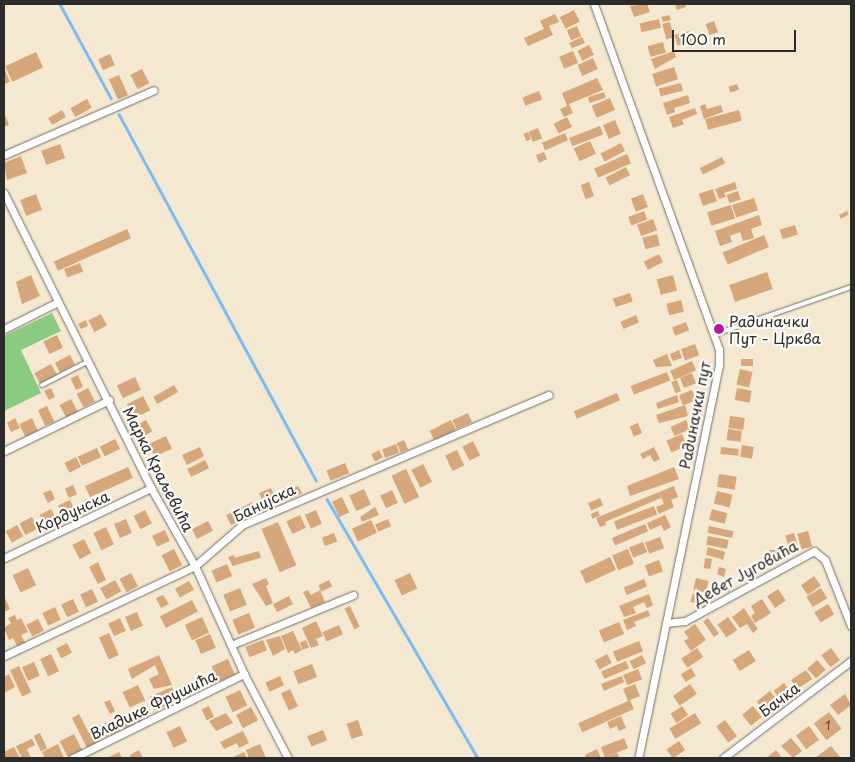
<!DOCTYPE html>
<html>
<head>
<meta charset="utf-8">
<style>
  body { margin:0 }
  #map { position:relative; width:855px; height:762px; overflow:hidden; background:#f5e8d1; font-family:"Playpen Sans",sans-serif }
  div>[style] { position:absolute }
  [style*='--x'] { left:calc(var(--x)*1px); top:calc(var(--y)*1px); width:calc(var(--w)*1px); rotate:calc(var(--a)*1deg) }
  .green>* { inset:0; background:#8aca81 }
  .stream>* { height:2.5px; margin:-1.25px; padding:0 1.25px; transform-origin:1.25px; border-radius:1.25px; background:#7cbcf0 }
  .building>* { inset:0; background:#d5a77b; transform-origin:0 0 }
  .roads { filter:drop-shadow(0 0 1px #726d65) drop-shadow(0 0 1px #726d65) }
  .service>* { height:4px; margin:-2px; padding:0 2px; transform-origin:2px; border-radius:2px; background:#fff }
  .minor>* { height:7px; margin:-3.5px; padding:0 3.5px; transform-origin:3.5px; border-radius:3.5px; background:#fff }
  .dots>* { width:14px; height:14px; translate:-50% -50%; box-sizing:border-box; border:2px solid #fdfcf7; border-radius:50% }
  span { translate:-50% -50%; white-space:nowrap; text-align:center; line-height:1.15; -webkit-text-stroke:4.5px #fdfcf7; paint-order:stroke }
  .number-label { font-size:12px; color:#564a3f }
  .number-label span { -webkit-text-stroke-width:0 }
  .poi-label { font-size:15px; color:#2b2b2b }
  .left { translate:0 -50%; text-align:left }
  .street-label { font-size:15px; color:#2b2b2b }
  .frame { position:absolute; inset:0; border:5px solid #2b2b2b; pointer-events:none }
  .scale { position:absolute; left:672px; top:30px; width:124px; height:22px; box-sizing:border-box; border:2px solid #2b2b2b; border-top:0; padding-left:6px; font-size:15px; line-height:18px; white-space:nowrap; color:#2b2b2b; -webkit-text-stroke:4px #fdfcf7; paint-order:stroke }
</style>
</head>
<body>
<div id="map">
  <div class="green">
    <i style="clip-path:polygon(52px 313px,61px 331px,21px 350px,41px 393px,4px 411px,4px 336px)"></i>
  </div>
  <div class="stream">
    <i style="--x:60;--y:4;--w:107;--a:61.5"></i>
    <i style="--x:119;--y:114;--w:416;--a:61.7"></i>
    <i style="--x:327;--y:499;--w:300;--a:59.8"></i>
  </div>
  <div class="building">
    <i style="clip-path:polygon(647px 4px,650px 12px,634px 17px,630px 6px)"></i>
    <i style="clip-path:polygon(675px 4px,685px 4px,686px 7px,677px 10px)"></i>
    <i style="left:574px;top:10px;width:13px;height:16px;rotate:63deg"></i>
    <i style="clip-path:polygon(555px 14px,559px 22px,549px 26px,553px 35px,528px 46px,524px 38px,544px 29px,540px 21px)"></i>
    <i style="clip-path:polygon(669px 15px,671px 20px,663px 22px,661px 17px)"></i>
    <i style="left:659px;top:19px;width:9px;height:20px;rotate:77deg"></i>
    <i style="left:714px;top:21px;width:12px;height:9px;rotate:70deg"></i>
    <i style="left:670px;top:22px;width:16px;height:8px;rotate:75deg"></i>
    <i style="left:577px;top:26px;width:11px;height:11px;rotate:68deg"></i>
    <i style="left:689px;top:31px;width:11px;height:15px;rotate:75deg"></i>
    <i style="clip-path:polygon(582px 37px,585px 43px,572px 48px,569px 43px)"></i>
    <i style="left:663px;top:42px;width:11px;height:16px;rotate:75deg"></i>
    <i style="left:589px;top:45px;width:11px;height:13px;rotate:63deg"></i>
    <i style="left:573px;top:51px;width:13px;height:15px;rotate:67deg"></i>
    <i style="clip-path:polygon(674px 51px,676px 57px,655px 69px,651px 59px)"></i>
    <i style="left:36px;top:52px;width:17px;height:34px;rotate:65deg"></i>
    <i style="left:110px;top:54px;width:12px;height:13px;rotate:66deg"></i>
    <i style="left:593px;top:58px;width:12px;height:17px;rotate:66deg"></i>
    <i style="left:674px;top:67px;width:13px;height:23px;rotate:72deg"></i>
    <i style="clip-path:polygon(4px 68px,10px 82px,4px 84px)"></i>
    <i style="left:142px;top:69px;width:16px;height:13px;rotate:63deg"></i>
    <i style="left:119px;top:75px;width:22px;height:11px;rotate:66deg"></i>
    <i style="clip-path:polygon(597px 78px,603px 90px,569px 104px,573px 113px,564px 117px,560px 109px,567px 106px,562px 93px)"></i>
    <i style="left:681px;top:83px;width:8px;height:23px;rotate:76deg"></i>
    <i style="left:737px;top:84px;width:6px;height:9px;rotate:72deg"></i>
    <i style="left:539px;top:91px;width:9px;height:18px;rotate:69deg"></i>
    <i style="left:604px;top:92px;width:6px;height:17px;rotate:72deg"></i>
    <i style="clip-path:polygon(688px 95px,690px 103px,674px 108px,675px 112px,667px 115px,663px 103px)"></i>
    <i style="left:610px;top:98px;width:13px;height:20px;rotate:67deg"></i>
    <i style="left:87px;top:99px;width:10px;height:19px;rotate:61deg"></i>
    <i style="clip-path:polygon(705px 104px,707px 109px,721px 105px,723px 112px,704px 119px,700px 106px)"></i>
    <i style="clip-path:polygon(695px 108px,697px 114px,682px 120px,684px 124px,673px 128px,669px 117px)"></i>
    <i style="left:62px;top:110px;width:8px;height:16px;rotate:60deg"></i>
    <i style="left:739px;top:110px;width:11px;height:35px;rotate:75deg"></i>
    <i style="clip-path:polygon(4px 112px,9px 125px,4px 127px)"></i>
    <i style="left:567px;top:117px;width:11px;height:15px;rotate:63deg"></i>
    <i style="left:615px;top:120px;width:15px;height:13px;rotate:67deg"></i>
    <i style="left:600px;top:126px;width:9px;height:33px;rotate:69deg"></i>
    <i style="left:538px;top:128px;width:11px;height:10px;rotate:68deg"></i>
    <i style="left:528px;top:132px;width:8px;height:5px;rotate:67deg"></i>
    <i style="left:565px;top:133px;width:8px;height:25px;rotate:67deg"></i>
    <i style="left:590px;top:141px;width:14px;height:18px;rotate:65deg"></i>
    <i style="left:621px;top:143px;width:9px;height:23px;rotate:63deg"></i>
    <i style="left:60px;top:144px;width:15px;height:20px;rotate:70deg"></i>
    <i style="clip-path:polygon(544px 152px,547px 159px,539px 163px,536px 155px)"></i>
    <i style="left:627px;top:154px;width:10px;height:36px;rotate:66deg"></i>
    <i style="clip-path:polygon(21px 156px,27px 173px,7px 180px,4px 163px)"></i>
    <i style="left:722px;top:157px;width:7px;height:25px;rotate:63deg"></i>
    <i style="left:626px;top:167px;width:9px;height:23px;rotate:63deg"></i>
    <i style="left:589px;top:182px;width:15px;height:9px;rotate:70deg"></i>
    <i style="clip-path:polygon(735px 182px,737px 189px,724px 193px,726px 197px,719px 199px,715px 189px)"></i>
    <i style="left:713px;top:189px;width:13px;height:15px;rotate:72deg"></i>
    <i style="left:738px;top:191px;width:9px;height:12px;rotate:72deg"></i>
    <i style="left:36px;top:194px;width:17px;height:17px;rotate:69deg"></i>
    <i style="left:643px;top:194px;width:14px;height:13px;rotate:69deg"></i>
    <i style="left:754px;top:198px;width:13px;height:23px;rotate:72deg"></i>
    <i style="left:731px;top:205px;width:14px;height:25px;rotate:73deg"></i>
    <i style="left:644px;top:211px;width:9px;height:17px;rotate:69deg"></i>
    <i style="left:847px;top:211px;width:4px;height:9px;rotate:63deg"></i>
    <i style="clip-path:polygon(759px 215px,762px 225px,751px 229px,754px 238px,743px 241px,740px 232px,730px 236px,732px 242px,720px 246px,715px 231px)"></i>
    <i style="left:653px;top:219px;width:12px;height:17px;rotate:70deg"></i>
    <i style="left:795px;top:225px;width:10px;height:16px;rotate:73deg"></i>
    <i style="left:127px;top:229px;width:10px;height:80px;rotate:66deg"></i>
    <i style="left:657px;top:234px;width:12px;height:15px;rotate:76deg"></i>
    <i style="left:764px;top:235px;width:13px;height:45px;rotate:67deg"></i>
    <i style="left:659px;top:254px;width:9px;height:17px;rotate:63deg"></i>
    <i style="left:80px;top:263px;width:9px;height:17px;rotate:69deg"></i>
    <i style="left:767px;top:272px;width:18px;height:40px;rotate:71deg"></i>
    <i style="clip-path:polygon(31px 275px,40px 296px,22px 304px,16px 282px)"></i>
    <i style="left:673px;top:275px;width:16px;height:17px;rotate:75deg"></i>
    <i style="left:630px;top:293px;width:9px;height:18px;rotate:72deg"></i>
    <i style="left:681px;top:300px;width:12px;height:15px;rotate:76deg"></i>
    <i style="left:101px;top:314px;width:13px;height:14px;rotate:63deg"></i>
    <i style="left:636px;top:315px;width:8px;height:17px;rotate:67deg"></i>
    <i style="clip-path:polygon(86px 320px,88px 326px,81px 329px,78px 324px)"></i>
    <i style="left:686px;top:322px;width:9px;height:15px;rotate:69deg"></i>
    <i style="left:57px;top:335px;width:14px;height:15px;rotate:65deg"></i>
    <i style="left:695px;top:344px;width:12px;height:15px;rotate:70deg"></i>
    <i style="clip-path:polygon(679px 350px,682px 358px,673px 361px,670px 354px)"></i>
    <i style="clip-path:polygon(667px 354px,672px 366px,656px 367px,653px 360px)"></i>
    <i style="left:70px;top:355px;width:11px;height:17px;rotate:63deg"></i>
    <i style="left:741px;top:359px;width:12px;height:7px"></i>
    <i style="left:692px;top:361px;width:10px;height:24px;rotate:66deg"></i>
    <i style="left:51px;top:364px;width:13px;height:19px;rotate:61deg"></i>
    <i style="left:740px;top:369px;width:13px;height:16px;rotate:13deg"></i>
    <i style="left:667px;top:372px;width:9px;height:39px;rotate:69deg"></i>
    <i style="left:692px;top:373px;width:11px;height:13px;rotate:68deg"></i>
    <i style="left:78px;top:375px;width:13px;height:8px;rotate:67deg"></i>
    <i style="left:135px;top:377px;width:14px;height:20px;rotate:65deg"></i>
    <i style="left:677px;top:380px;width:12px;height:6px;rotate:70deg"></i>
    <i style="left:174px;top:385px;width:8px;height:24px;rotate:60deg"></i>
    <i style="clip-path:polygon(51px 388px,55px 397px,49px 400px,44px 391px)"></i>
    <i style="left:88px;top:388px;width:15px;height:13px;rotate:62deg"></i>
    <i style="left:737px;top:388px;width:15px;height:12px;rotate:11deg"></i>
    <i style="left:692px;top:390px;width:11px;height:14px;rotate:68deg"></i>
    <i style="left:617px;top:393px;width:8px;height:47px;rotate:67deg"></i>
    <i style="clip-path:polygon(677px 395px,679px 402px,658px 409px,656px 403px)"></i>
    <i style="left:143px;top:396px;width:16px;height:18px;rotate:63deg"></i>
    <i style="left:71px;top:399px;width:15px;height:13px;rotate:62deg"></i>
    <i style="clip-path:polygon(685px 405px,688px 416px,659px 423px,656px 415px)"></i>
    <i style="left:47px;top:406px;width:17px;height:10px;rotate:65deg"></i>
    <i style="left:468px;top:413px;width:10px;height:17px;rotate:66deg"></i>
    <i style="left:730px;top:416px;width:15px;height:12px;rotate:8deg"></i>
    <i style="clip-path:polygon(15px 418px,20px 428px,11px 432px,7px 423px)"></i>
    <i style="left:32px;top:418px;width:14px;height:14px;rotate:65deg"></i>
    <i style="left:146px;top:420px;width:13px;height:13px;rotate:61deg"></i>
    <i style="left:451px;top:420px;width:11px;height:24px;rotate:63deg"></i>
    <i style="left:686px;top:420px;width:10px;height:17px;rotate:66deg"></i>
    <i style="left:638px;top:423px;width:11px;height:9px;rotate:68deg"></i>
    <i style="left:728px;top:429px;width:14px;height:11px;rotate:8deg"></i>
    <i style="left:682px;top:434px;width:13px;height:17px;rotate:67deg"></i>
    <i style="left:166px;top:436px;width:14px;height:19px;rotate:65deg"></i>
    <i style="left:115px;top:439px;width:11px;height:17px;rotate:63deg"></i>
    <i style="left:404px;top:440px;width:10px;height:8px;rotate:66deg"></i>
    <i style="left:473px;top:441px;width:16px;height:12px;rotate:63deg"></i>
    <i style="left:396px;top:444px;width:9px;height:15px;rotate:69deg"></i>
    <i style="left:742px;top:445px;width:12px;height:12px;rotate:9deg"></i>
    <i style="clip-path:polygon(200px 447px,204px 456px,187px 465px,182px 455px)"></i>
    <i style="clip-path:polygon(654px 447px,660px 459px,654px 462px,650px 455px,643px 459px,640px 454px)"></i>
    <i style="left:721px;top:447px;width:18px;height:7px;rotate:6deg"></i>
    <i style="left:97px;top:448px;width:10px;height:21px;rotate:66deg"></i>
    <i style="left:379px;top:450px;width:8px;height:9px;rotate:60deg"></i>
    <i style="left:457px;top:450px;width:17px;height:13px;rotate:65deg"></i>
    <i style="left:76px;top:457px;width:11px;height:13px;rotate:63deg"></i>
    <i style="left:205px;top:460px;width:9px;height:20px;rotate:63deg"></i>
    <i style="left:345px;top:463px;width:11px;height:20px;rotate:68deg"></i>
    <i style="left:423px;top:464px;width:20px;height:13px;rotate:63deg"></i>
    <i style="left:128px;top:467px;width:12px;height:47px;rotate:66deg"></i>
    <i style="clip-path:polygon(674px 467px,679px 479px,630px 496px,627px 486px)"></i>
    <i style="left:406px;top:469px;width:31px;height:16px;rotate:65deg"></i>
    <i style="left:719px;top:474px;width:18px;height:13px;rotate:9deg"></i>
    <i style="left:73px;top:485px;width:10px;height:9px;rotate:66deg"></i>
    <i style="left:298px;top:486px;width:8px;height:13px;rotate:60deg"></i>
    <i style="clip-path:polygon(674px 486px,678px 497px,671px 500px,674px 507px,659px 514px,656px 507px,664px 504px,659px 492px)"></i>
    <i style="left:271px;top:488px;width:13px;height:13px;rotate:67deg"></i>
    <i style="left:364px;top:489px;width:17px;height:16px;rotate:66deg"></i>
    <i style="clip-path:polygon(51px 490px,55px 499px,48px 503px,43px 493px)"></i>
    <i style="left:392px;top:490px;width:14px;height:13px;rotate:65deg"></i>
    <i style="left:717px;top:491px;width:16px;height:13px;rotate:14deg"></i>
    <i style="clip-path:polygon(659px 492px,661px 498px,605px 522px,606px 525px,600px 527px,596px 518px)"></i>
    <i style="left:342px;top:497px;width:17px;height:11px;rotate:65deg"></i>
    <i style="left:600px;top:498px;width:8px;height:13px;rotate:67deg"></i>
    <i style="left:70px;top:500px;width:14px;height:13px;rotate:65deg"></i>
    <i style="left:252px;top:502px;width:11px;height:29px;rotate:63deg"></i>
    <i style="left:654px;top:506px;width:9px;height:43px;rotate:69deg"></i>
    <i style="clip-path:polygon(375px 507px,379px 515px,362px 522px,360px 517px)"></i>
    <i style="left:51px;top:509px;width:15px;height:13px;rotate:62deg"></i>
    <i style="left:712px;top:509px;width:16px;height:11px;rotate:15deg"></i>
    <i style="left:145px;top:510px;width:15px;height:13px;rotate:62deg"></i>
    <i style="left:316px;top:510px;width:15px;height:12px;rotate:67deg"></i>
    <i style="left:598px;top:511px;width:5px;height:8px;rotate:68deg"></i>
    <i style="left:300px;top:515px;width:14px;height:15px;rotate:65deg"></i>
    <i style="clip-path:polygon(665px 515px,671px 527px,664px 531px,661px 525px,650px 530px,647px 523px)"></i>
    <i style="left:32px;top:517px;width:13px;height:14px;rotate:63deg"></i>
    <i style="left:126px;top:519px;width:15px;height:13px;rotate:67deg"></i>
    <i style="left:388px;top:519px;width:8px;height:14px;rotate:67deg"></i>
    <i style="left:371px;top:520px;width:14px;height:21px;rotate:65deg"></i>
    <i style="left:208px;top:521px;width:11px;height:18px;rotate:63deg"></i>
    <i style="left:278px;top:522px;width:47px;height:18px;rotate:67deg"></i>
    <i style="left:645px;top:524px;width:8px;height:36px;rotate:67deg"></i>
    <i style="left:17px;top:525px;width:13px;height:13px;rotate:61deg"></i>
    <i style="left:709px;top:526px;width:25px;height:7px;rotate:12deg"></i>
    <i style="left:106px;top:527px;width:19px;height:14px;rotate:65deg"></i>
    <i style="left:165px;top:530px;width:12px;height:14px;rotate:66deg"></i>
    <i style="left:808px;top:531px;width:16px;height:11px;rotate:75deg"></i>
    <i style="left:334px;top:533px;width:9px;height:13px;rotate:69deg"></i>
    <i style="left:794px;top:533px;width:19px;height:9px;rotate:74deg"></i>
    <i style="left:708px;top:536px;width:21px;height:9px;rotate:11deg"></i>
    <i style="left:660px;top:537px;width:12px;height:16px;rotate:70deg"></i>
    <i style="left:84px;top:539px;width:16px;height:13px;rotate:63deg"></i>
    <i style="left:643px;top:542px;width:11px;height:15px;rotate:68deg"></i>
    <i style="left:708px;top:547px;width:18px;height:8px;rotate:16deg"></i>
    <i style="left:174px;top:549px;width:18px;height:14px;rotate:63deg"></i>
    <i style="left:628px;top:549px;width:16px;height:17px;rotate:68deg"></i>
    <i style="left:769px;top:550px;width:18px;height:9px"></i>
    <i style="left:259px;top:551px;width:7px;height:30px;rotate:74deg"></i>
    <i style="clip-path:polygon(234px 555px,235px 559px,230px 561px,228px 557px)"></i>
    <i style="left:610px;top:557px;width:14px;height:33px;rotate:65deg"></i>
    <i style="left:705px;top:558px;width:7px;height:10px;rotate:8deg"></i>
    <i style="left:659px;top:560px;width:12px;height:15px;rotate:70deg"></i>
    <i style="clip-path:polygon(98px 562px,106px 580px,98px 584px,89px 567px)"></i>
    <i style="left:227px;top:564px;width:13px;height:17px;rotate:67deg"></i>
    <i style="clip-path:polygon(719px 567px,726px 569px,724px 577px,717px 574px)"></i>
    <i style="left:28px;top:568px;width:19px;height:17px;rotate:65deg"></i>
    <i style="left:131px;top:573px;width:15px;height:13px;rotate:62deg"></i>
    <i style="left:410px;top:573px;width:17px;height:17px;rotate:65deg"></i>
    <i style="left:814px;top:576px;width:12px;height:16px;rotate:55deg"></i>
    <i style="clip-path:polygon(266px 578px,269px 584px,266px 586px,273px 603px,266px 606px,252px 584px)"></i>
    <i style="left:696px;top:578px;width:13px;height:12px;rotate:13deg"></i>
    <i style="left:644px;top:579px;width:8px;height:22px;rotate:67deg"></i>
    <i style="left:115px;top:580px;width:13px;height:17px;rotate:61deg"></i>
    <i style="left:329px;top:580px;width:7px;height:12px;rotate:63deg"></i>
    <i style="left:189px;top:581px;width:10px;height:16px;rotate:61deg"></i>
    <i style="left:718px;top:584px;width:12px;height:7px;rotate:9deg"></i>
    <i style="left:240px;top:588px;width:18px;height:18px;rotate:68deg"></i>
    <i style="left:821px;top:588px;width:12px;height:17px;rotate:59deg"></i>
    <i style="left:92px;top:589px;width:14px;height:13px;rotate:65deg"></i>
    <i style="left:778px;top:589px;width:14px;height:13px;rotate:56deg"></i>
    <i style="clip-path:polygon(308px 590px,311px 595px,320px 590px,325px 602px,311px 608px,303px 592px)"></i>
    <i style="left:693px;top:593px;width:7px;height:9px;rotate:16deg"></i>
    <i style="clip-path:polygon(649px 594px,653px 605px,647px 608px,644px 602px,633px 607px,636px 613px,624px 617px,619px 606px)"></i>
    <i style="clip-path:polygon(163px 595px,169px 604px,161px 608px,156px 598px)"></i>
    <i style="left:289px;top:596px;width:9px;height:18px;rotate:63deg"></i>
    <i style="left:701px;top:596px;width:7px;height:10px;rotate:8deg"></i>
    <i style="clip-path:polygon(5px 598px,10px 609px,4px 612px,4px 599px)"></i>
    <i style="left:73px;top:599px;width:14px;height:13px;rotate:65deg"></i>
    <i style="clip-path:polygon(762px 599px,771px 613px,755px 623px,751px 616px,755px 613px,751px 606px)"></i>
    <i style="left:192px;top:600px;width:13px;height:36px;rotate:63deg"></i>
    <i style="left:828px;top:604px;width:12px;height:16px;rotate:59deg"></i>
    <i style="left:350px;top:606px;width:23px;height:6px;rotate:65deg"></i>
    <i style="left:55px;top:607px;width:14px;height:14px;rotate:65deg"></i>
    <i style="clip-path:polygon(744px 608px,758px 629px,753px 633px,747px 624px,740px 628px,732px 617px)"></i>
    <i style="clip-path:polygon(648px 610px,650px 616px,634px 622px,636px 626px,627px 630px,623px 620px)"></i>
    <i style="left:137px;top:612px;width:15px;height:13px;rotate:67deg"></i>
    <i style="left:249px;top:613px;width:16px;height:18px;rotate:68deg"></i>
    <i style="clip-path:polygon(15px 615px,17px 620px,21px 618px,28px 632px,21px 635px,25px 643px,17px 646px,13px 638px,9px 640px,4px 628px,11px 623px,8px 618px)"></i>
    <i style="left:202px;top:617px;width:17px;height:19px;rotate:65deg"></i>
    <i style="left:728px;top:617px;width:16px;height:13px;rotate:55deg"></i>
    <i style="left:120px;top:618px;width:14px;height:13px;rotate:65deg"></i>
    <i style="left:708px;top:618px;width:19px;height:6px;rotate:55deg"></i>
    <i style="left:38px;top:619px;width:13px;height:13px;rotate:63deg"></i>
    <i style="clip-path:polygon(316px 621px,323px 636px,316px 639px,319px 645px,311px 648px,302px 628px)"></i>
    <i style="left:619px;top:622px;width:13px;height:22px;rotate:67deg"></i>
    <i style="clip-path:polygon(695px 624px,706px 640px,691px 651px,684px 641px,689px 638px,684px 632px)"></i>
    <i style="left:339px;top:625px;width:10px;height:18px;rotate:66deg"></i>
    <i style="clip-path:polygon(293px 631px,302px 650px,295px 654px,293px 650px,288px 653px,281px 636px)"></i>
    <i style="left:109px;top:633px;width:24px;height:11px;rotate:66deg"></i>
    <i style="left:210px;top:634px;width:15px;height:16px;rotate:67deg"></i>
    <i style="clip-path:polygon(280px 636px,285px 649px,273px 656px,266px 640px)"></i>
    <i style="left:263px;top:640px;width:11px;height:19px;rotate:68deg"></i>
    <i style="left:306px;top:640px;width:8px;height:7px;rotate:67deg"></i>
    <i style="left:639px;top:641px;width:11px;height:28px;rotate:68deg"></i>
    <i style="left:67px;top:643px;width:11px;height:12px;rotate:63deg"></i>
    <i style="left:697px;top:648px;width:11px;height:19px;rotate:56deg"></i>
    <i style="left:831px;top:648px;width:15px;height:12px;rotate:53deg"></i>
    <i style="left:749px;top:650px;width:13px;height:19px;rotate:58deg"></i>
    <i style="left:51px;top:654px;width:19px;height:12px;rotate:65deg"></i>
    <i style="left:607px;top:654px;width:10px;height:14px;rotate:61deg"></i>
    <i style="clip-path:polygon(159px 655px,172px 685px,154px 689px,149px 679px,159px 674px,155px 665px,132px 679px,128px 669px)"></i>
    <i style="left:642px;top:655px;width:9px;height:14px;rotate:63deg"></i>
    <i style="left:228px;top:659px;width:17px;height:18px;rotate:66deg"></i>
    <i style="left:817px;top:660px;width:13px;height:13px;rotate:48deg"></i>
    <i style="left:626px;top:661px;width:8px;height:27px;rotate:67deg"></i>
    <i style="left:34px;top:662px;width:15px;height:13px;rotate:67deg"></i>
    <i style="left:312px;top:664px;width:14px;height:20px;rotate:69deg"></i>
    <i style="left:19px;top:666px;width:29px;height:10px;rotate:65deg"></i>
    <i style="left:691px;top:668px;width:9px;height:12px;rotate:58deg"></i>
    <i style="left:638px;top:669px;width:11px;height:16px;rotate:68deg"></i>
    <i style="left:806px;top:670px;width:11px;height:18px;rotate:56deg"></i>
    <i style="clip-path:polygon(9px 674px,15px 687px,4px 693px,4px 677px)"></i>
    <i style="left:280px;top:676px;width:10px;height:16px;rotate:66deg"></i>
    <i style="clip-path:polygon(622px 676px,624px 682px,604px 691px,601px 684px)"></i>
    <i style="left:189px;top:683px;width:12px;height:14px;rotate:66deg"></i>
    <i style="left:784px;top:683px;width:15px;height:13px;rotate:53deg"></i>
    <i style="clip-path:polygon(635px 684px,640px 696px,630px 700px,634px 709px,605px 722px,601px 713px,628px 701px,623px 689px)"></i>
    <i style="left:690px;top:684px;width:12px;height:21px;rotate:55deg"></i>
    <i style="left:138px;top:685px;width:17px;height:17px;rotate:65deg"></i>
    <i style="left:172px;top:687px;width:15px;height:24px;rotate:67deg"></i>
    <i style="left:290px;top:689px;width:19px;height:10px;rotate:65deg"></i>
    <i style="left:240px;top:690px;width:17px;height:16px;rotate:65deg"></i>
    <i style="left:770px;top:691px;width:16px;height:17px;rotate:52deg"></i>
    <i style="clip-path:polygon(845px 694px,851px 705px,838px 715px,830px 705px)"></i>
    <i style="clip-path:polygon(110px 700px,115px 711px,110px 714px,104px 702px)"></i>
    <i style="left:209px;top:706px;width:12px;height:8px;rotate:66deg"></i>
    <i style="left:682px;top:706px;width:11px;height:14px;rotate:56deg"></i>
    <i style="left:753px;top:706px;width:14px;height:14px;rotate:51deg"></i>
    <i style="left:251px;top:707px;width:15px;height:17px;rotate:62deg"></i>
    <i style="left:136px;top:709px;width:13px;height:20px;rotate:61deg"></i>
    <i style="left:829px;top:712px;width:21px;height:19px;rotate:53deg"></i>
    <i style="clip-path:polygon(226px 713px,233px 723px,216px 731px,209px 721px)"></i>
    <i style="left:601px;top:713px;width:10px;height:25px;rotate:66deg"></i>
    <i style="left:695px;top:713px;width:12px;height:30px;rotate:59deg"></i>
    <i style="clip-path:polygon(79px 714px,89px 733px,94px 731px,100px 741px,87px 748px,72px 718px)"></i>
    <i style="clip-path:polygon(621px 716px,626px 728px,619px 731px,617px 726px,610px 729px,607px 722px)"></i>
    <i style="left:115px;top:719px;width:13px;height:18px;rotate:67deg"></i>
    <i style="left:358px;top:720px;width:16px;height:12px;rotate:72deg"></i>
    <i style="left:725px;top:720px;width:20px;height:11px;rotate:53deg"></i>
    <i style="left:180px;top:726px;width:17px;height:15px;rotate:65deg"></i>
    <i style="left:809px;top:726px;width:17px;height:16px;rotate:54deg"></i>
    <i style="left:323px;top:730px;width:11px;height:17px;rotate:68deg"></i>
    <i style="clip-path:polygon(243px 731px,249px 743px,239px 748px,237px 743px,224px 749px,220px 742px)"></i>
    <i style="left:40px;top:733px;width:17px;height:7px;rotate:65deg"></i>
    <i style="left:74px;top:734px;width:18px;height:16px;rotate:63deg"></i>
    <i style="left:624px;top:738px;width:11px;height:25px;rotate:68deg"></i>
    <i style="clip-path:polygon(791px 738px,802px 751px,793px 758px,781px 746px)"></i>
    <i style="clip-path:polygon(32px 739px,35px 745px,27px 749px,31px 758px,22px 758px,16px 746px)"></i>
    <i style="left:679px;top:741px;width:11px;height:15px;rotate:56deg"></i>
    <i style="clip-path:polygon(58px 744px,64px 758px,45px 758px,42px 752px)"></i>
    <i style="clip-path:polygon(260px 744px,266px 758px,249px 758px,246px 750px)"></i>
    <i style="clip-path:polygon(831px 746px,840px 757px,815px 758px)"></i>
    <i style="clip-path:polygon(14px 747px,20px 758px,4px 758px,4px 752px)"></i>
    <i style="clip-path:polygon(597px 749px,601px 758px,586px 758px,585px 755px)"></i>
    <i style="clip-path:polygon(139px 750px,143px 758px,131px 758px,130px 755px)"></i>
    <i style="clip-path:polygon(776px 750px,782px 758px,766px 758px)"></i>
    <i style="clip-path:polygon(119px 752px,122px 758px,107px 758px)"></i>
    <i style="clip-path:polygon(244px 752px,247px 758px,231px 758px)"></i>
    <i style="clip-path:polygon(617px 753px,620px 758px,603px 758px)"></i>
  </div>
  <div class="roads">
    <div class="service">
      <i style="--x:716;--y:334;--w:143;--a:-19.2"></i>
      <i style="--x:42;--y:385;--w:53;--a:-27.1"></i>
    </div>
    <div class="minor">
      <i style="--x:594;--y:4;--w:367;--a:70.1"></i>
      <i style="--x:719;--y:349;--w:16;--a:90"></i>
      <i style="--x:719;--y:365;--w:401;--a:101.6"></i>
      <i style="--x:4;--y:155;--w:163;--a:-23.4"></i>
      <i style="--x:4;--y:193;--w:330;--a:63.5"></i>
      <i style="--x:151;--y:488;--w:90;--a:60.6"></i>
      <i style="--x:195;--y:566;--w:119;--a:65.6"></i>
      <i style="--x:244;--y:674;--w:95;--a:62.4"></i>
      <i style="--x:4;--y:329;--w:60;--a:-26.6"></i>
      <i style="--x:4;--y:451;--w:117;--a:-25.9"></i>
      <i style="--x:4;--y:558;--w:163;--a:-25.5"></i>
      <i style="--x:666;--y:623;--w:19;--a:-6"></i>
      <i style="--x:685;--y:621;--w:147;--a:-28.5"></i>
      <i style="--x:814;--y:551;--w:14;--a:39"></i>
      <i style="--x:825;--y:560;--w:71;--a:68.5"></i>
      <i style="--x:231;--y:645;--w:132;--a:-22.3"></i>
      <i style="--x:4;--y:656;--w:211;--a:-25.2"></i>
      <i style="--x:195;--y:566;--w:62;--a:-41.1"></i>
      <i style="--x:242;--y:525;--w:333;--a:-23"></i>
      <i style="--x:73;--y:758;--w:191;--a:-26.2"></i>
      <i style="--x:723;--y:758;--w:161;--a:-37.2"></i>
    </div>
  </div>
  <div class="dots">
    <i style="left:719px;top:329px;background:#b5179e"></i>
  </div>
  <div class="number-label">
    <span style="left:828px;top:726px">1</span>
  </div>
  <div class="poi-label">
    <span class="left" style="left:729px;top:329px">Радиначки<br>Пут - Црква</span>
  </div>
  <div class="street-label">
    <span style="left:694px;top:415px;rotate:-79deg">Радиначки пут</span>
    <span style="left:159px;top:469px;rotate:63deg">Марка Краљевића</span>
    <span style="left:264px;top:502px;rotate:-26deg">Банијска</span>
    <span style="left:72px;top:511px;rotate:-25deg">Кордунска</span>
    <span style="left:745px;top:572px;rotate:-29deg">Девет Југовића</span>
    <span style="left:779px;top:699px;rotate:-37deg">Бачка</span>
    <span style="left:153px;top:704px;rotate:-26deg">Владике Фрушића</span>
  </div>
  <div class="frame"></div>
  <div class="scale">100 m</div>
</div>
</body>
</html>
